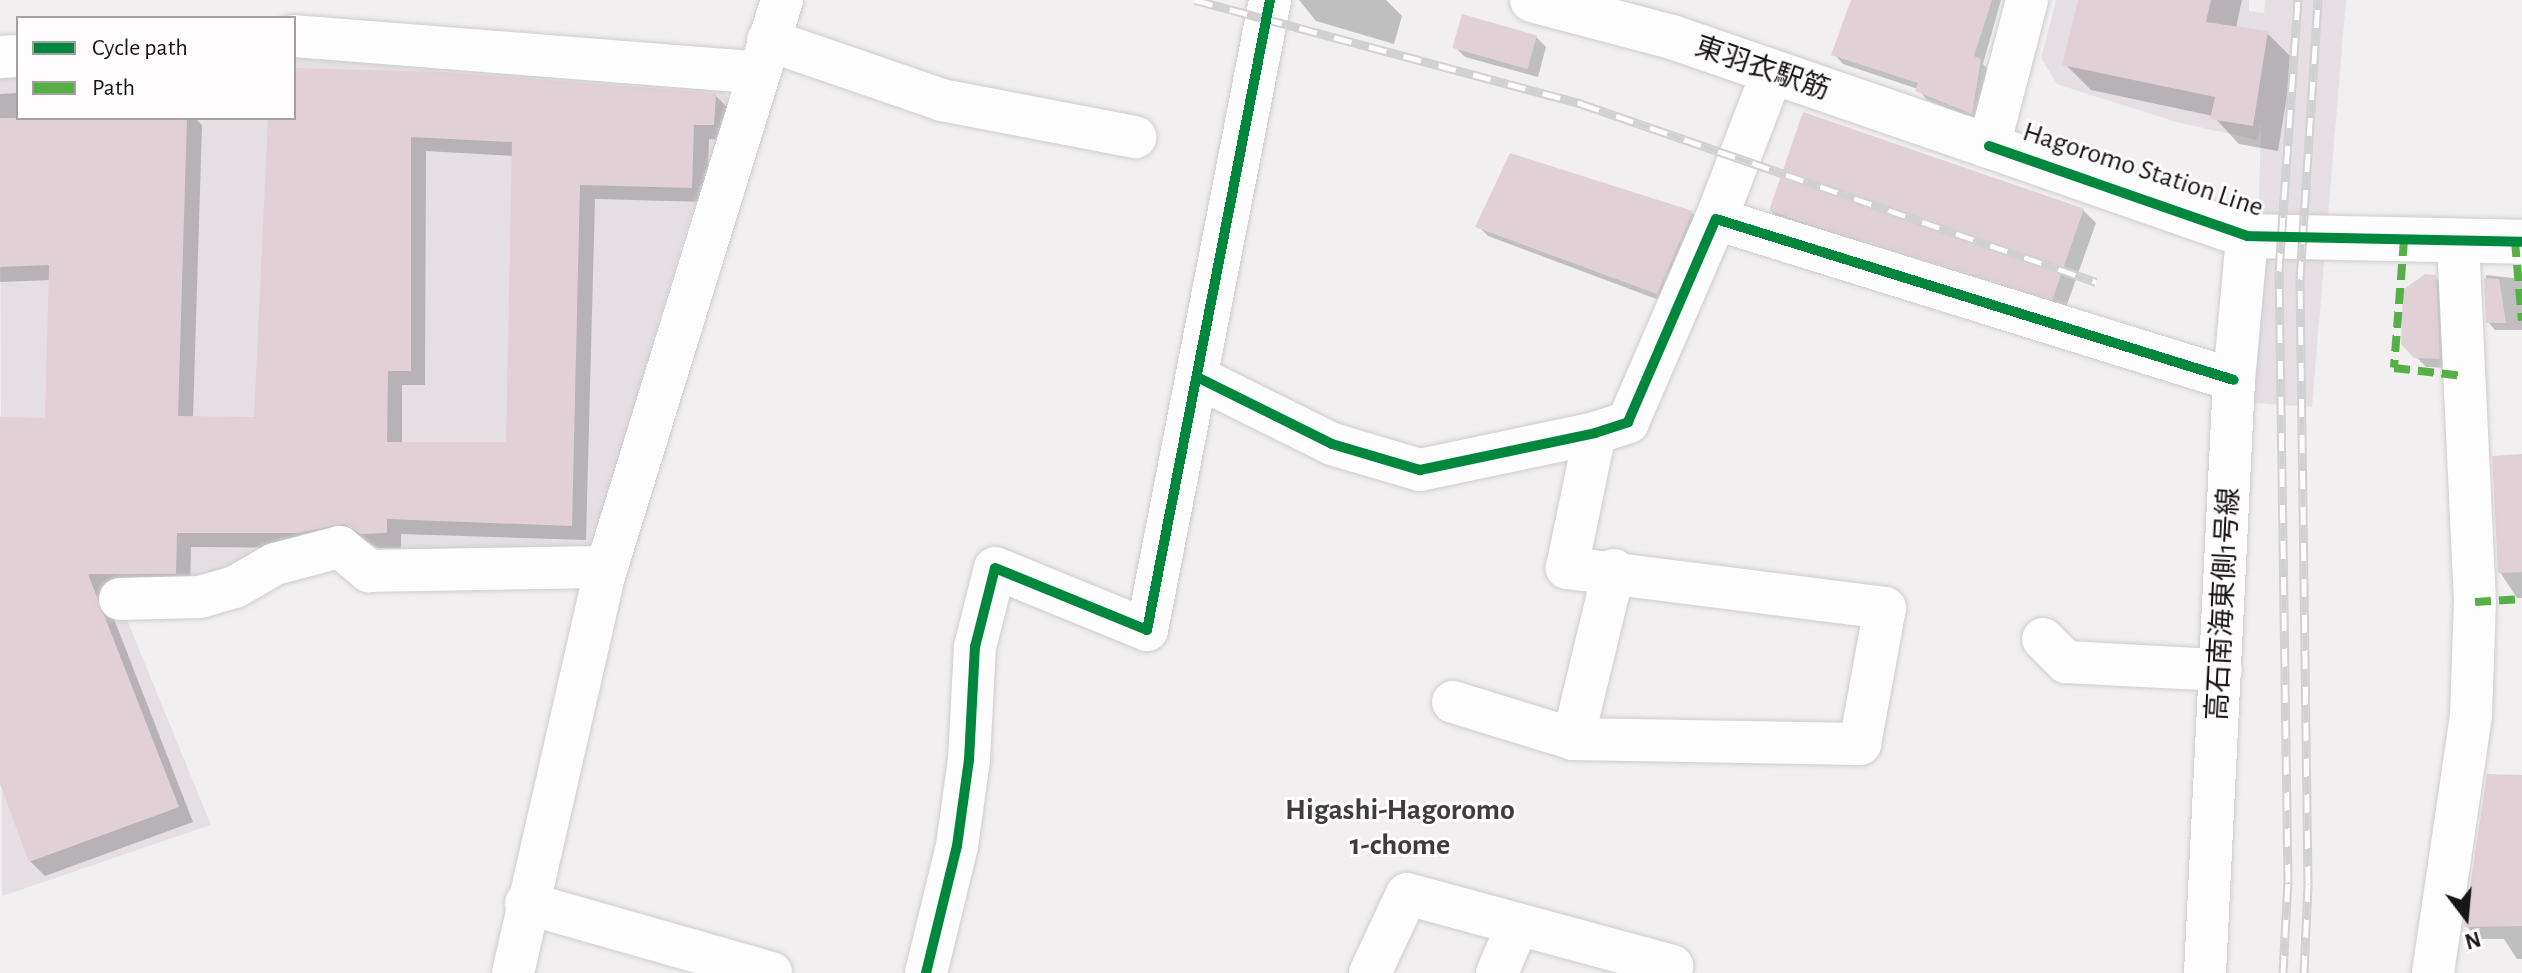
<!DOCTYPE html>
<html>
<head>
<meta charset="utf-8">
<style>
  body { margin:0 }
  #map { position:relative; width:2522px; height:973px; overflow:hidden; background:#f1eff0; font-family:"Alegreya Sans","Noto Sans JP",sans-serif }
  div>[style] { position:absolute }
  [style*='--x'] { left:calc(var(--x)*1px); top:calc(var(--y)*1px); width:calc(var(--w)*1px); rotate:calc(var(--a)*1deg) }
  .built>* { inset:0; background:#e5dfe3 }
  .shadow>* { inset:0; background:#0003 }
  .building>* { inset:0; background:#e1d1d7; transform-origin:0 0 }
  .roads { filter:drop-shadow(0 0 2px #cecccd) drop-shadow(0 0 2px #cecccd) }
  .minor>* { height:42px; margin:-21px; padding:0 21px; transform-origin:21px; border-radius:21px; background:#fdfdfd }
  .tertiary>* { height:44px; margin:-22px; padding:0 22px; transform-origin:22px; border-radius:22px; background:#fdfdfd }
  .secondary>* { height:44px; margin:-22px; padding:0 22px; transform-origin:22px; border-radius:22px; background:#fdfdfd }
  .rail>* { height:9px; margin-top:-4.5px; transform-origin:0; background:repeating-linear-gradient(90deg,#fffcfe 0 18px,#d2d1d1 0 36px); box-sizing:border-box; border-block:2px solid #d2d1d1 }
  .quiet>* { height:8px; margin-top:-4px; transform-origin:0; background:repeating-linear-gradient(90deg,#55b145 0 16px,transparent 0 24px) }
  .cycleway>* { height:10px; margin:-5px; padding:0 5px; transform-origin:5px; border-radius:5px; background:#00873e }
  span { translate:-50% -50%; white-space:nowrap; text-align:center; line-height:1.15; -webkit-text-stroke:6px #fffcfe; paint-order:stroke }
  .street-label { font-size:28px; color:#171516 }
  .neighbourhood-label { font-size:30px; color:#3f3c3e; font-weight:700 }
  .legend { position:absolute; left:16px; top:16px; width:280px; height:104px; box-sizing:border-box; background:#fffcfe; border:2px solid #a2a0a1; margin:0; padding:10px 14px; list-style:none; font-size:24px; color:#171516 }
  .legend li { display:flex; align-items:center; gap:16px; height:40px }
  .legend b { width:40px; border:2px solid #a2a0a1 }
  .north { position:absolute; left:2426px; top:877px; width:80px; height:80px; -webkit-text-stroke:6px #fffcfe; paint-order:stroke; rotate:164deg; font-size:22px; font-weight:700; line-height:32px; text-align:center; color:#171516 }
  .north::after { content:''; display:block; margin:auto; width:28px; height:36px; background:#171516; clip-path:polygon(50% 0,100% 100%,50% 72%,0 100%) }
</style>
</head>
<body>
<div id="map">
  <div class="built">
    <i style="clip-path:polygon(2056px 0,2249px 0,2249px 11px,2264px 13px,2265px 0,2346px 0,2312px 407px,2254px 403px,2261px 122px,2258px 140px,2176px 122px,2057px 84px,2041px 58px)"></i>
    <i style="clip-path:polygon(294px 43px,722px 89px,732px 105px,690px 219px,589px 559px,375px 564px,230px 584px,116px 593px,211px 825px,2px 896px,0 65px,18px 64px,18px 118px,294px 118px)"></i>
  </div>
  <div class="shadow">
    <i style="clip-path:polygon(1299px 0,1386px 0,1402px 16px,1394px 44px,1316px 21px)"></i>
    <i style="clip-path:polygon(1853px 0,2001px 0,1983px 64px,1989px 70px,1981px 122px,1927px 100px,1918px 89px,1843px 64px,1834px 54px)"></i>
    <i style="clip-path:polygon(2081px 0,2242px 0,2236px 28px,2267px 33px,2293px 59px,2278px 151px,2239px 144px,2213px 116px,2091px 90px,2065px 64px)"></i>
    <i style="clip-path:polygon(1536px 37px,1546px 47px,1538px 77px,1465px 57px,1455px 47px)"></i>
    <i style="clip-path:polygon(evenodd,294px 70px,715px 95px,730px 110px,729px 140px,709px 139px,707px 202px,595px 199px,586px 540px,401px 534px,401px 548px,378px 548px,361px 538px,313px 548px,191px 547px,190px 588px,102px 588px,193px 822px,45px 876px,30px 861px,0 779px,0 419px,47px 420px,51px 280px,0 282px,0 94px,18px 93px,18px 118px,195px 118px,202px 125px,193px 418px,256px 419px,270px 118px,294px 118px,294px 70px,426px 151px,514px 156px,508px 444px,402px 444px,402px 385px,425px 385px,426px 151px)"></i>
    <i style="clip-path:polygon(1511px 155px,1692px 213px,1702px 222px,1667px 303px,1488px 236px,1478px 226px)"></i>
    <i style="clip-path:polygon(1770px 210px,2083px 210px,2096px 223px,2065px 310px,1783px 222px)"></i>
    <i style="clip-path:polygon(2486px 275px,2522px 279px,2522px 330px,2495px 330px,2488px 322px)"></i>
    <i style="clip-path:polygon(2435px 277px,2445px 287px,2449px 368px,2426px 367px,2403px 343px)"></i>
    <i style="clip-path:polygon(2522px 456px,2522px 598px,2517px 598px,2500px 572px)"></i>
    <i style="clip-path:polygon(2522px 777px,2522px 959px,2517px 959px,2504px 939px,2479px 939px,2466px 926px)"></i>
  </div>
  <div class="building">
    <i style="clip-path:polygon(1851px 0,1992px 0,1974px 56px,1981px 59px,1972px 114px,1915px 91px,1918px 83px,1831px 55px)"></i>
    <i style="clip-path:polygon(2078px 0,2211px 0,2206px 22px,2268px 31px,2253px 126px,2210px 119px,2215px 97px,2062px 65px)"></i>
    <i style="left:1462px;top:14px;width:78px;height:35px;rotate:16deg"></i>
    <i style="clip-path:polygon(evenodd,294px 68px,443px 72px,716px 93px,714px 125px,694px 125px,692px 188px,580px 185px,572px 526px,387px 519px,387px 533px,361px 534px,344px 524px,297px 533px,177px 533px,176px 574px,88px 574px,179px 807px,29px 862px,0 784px,0 417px,45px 418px,49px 265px,0 267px,0 118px,187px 118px,178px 416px,254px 417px,268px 118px,294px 118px,294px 68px,411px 137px,512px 142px,506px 442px,387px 442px,388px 371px,411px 371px,411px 137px)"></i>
    <i style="left:1803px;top:112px;width:297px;height:104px;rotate:19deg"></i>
    <i style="clip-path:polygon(1510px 153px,1693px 211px,1657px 294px,1475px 227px)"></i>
    <i style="clip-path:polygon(2425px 274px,2436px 275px,2440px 359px,2414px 358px,2401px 344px,2403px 290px)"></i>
    <i style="clip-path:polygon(2484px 278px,2499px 279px,2506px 323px,2486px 323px)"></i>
    <i style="clip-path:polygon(2522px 454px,2522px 572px,2498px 573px,2492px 456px)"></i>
    <i style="clip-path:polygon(2487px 774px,2522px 775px,2522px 926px,2464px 927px)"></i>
  </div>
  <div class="roads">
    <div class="minor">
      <i style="--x:294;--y:36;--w:463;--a:4.5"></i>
      <i style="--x:768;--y:40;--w:184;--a:19"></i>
      <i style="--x:942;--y:100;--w:197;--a:10.9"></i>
      <i style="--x:0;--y:57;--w:18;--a:-3"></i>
      <i style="--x:1989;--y:146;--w:151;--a:-75.4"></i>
      <i style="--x:1716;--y:219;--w:156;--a:-69"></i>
      <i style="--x:1199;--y:378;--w:148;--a:26.4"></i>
      <i style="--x:1332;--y:444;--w:92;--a:16.5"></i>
      <i style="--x:1420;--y:470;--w:179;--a:-11.9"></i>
      <i style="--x:1595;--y:433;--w:35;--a:-18"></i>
      <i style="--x:1628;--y:422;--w:221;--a:-66.6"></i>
      <i style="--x:1716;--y:219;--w:542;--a:17.27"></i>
      <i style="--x:120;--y:599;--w:80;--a:-1.4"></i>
      <i style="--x:200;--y:597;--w:36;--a:-16"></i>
      <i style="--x:235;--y:587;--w:46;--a:-29.9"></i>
      <i style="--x:275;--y:564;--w:67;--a:-14.7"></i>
      <i style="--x:340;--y:547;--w:38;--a:40"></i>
      <i style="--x:369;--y:571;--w:238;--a:-1"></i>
      <i style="--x:2043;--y:639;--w:33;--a:45"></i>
      <i style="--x:2066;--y:662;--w:155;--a:3"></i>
      <i style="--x:1453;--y:702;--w:126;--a:17.1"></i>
      <i style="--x:1573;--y:739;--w:287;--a:1"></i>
      <i style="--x:1860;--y:744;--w:138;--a:-79.6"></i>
      <i style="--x:1885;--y:608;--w:321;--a:-172.8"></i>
      <i style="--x:1567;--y:568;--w:138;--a:-78.3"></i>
      <i style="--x:1573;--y:739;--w:174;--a:-76.4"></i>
      <i style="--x:526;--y:903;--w:255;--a:15.9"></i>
      <i style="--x:513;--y:973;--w:407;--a:-77.1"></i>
      <i style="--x:604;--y:576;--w:603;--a:-72.83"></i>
      <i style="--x:926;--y:973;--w:131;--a:-76.3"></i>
      <i style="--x:957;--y:846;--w:87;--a:-82.1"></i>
      <i style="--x:969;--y:760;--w:113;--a:-87"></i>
      <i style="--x:975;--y:647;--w:81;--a:-75.8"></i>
      <i style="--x:995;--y:568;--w:164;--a:22.2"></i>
      <i style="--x:1147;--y:630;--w:642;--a:-78.95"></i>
      <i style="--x:1370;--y:973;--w:87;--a:-64.9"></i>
      <i style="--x:1407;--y:894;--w:275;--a:15.2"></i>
      <i style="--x:1497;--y:973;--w:53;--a:-66.8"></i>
      <i style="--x:2205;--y:973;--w:594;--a:-87.2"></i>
      <i style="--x:2234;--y:380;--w:145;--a:-84.8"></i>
      <i style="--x:2433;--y:973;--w:261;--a:-81.6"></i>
      <i style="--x:2471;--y:715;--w:113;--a:-88"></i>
      <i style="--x:2475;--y:602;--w:360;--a:-92.7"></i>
    </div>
    <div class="tertiary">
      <i style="--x:1532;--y:0;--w:145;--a:14.8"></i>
      <i style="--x:1672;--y:37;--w:335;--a:19"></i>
    </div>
    <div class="secondary">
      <i style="--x:1989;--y:146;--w:273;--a:19.2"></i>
      <i style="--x:2247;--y:236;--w:275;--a:1.2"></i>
    </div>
  </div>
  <div class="rail">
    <i style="--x:1195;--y:0;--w:401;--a:15"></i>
    <i style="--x:1582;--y:104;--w:544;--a:19.1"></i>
    <i style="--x:2283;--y:973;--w:91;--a:-86.9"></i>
    <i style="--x:2288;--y:882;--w:611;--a:-90.84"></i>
    <i style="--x:2279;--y:271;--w:272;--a:-86"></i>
    <i style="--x:2304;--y:973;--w:89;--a:-87.4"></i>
    <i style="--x:2308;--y:884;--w:605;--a:-90.76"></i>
    <i style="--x:2300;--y:279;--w:280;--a:-86.3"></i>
  </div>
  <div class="quiet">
    <i style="--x:2404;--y:240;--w:128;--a:94.5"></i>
    <i style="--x:2394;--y:368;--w:70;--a:6.5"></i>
    <i style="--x:2515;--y:241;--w:80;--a:85"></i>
    <i style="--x:2475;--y:602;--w:47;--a:-3.7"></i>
  </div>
  <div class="cycleway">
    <i style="--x:1989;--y:146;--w:273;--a:19.2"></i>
    <i style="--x:2247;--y:236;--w:275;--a:1.2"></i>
    <i style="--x:1199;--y:378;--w:148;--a:26.4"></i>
    <i style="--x:1332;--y:444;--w:92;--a:16.5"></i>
    <i style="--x:1420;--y:470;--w:179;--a:-11.9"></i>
    <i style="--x:1595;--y:433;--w:35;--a:-18"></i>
    <i style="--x:1628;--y:422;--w:221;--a:-66.6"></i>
    <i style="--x:1716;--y:219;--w:542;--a:17.27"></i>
    <i style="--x:926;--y:973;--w:131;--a:-76.3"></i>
    <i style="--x:957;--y:846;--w:87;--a:-82.1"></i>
    <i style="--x:969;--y:760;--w:113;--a:-87"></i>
    <i style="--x:975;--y:647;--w:81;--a:-75.8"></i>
    <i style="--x:995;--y:568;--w:164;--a:22.2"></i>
    <i style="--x:1147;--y:630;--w:642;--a:-78.95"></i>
  </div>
  <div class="street-label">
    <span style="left:1762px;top:69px;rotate:19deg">東羽衣駅筋</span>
    <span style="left:2143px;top:170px;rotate:18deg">Hagoromo Station Line</span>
    <span style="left:2224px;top:604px;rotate:-87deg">高石南海東側1号線</span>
  </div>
  <div class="neighbourhood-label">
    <span style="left:1400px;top:827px">Higashi-Hagoromo<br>1-chome</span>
  </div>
  <ul class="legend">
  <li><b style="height:10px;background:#00873e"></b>Cycle path</li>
  <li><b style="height:10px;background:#55b145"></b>Path</li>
  </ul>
  <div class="north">N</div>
</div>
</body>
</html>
